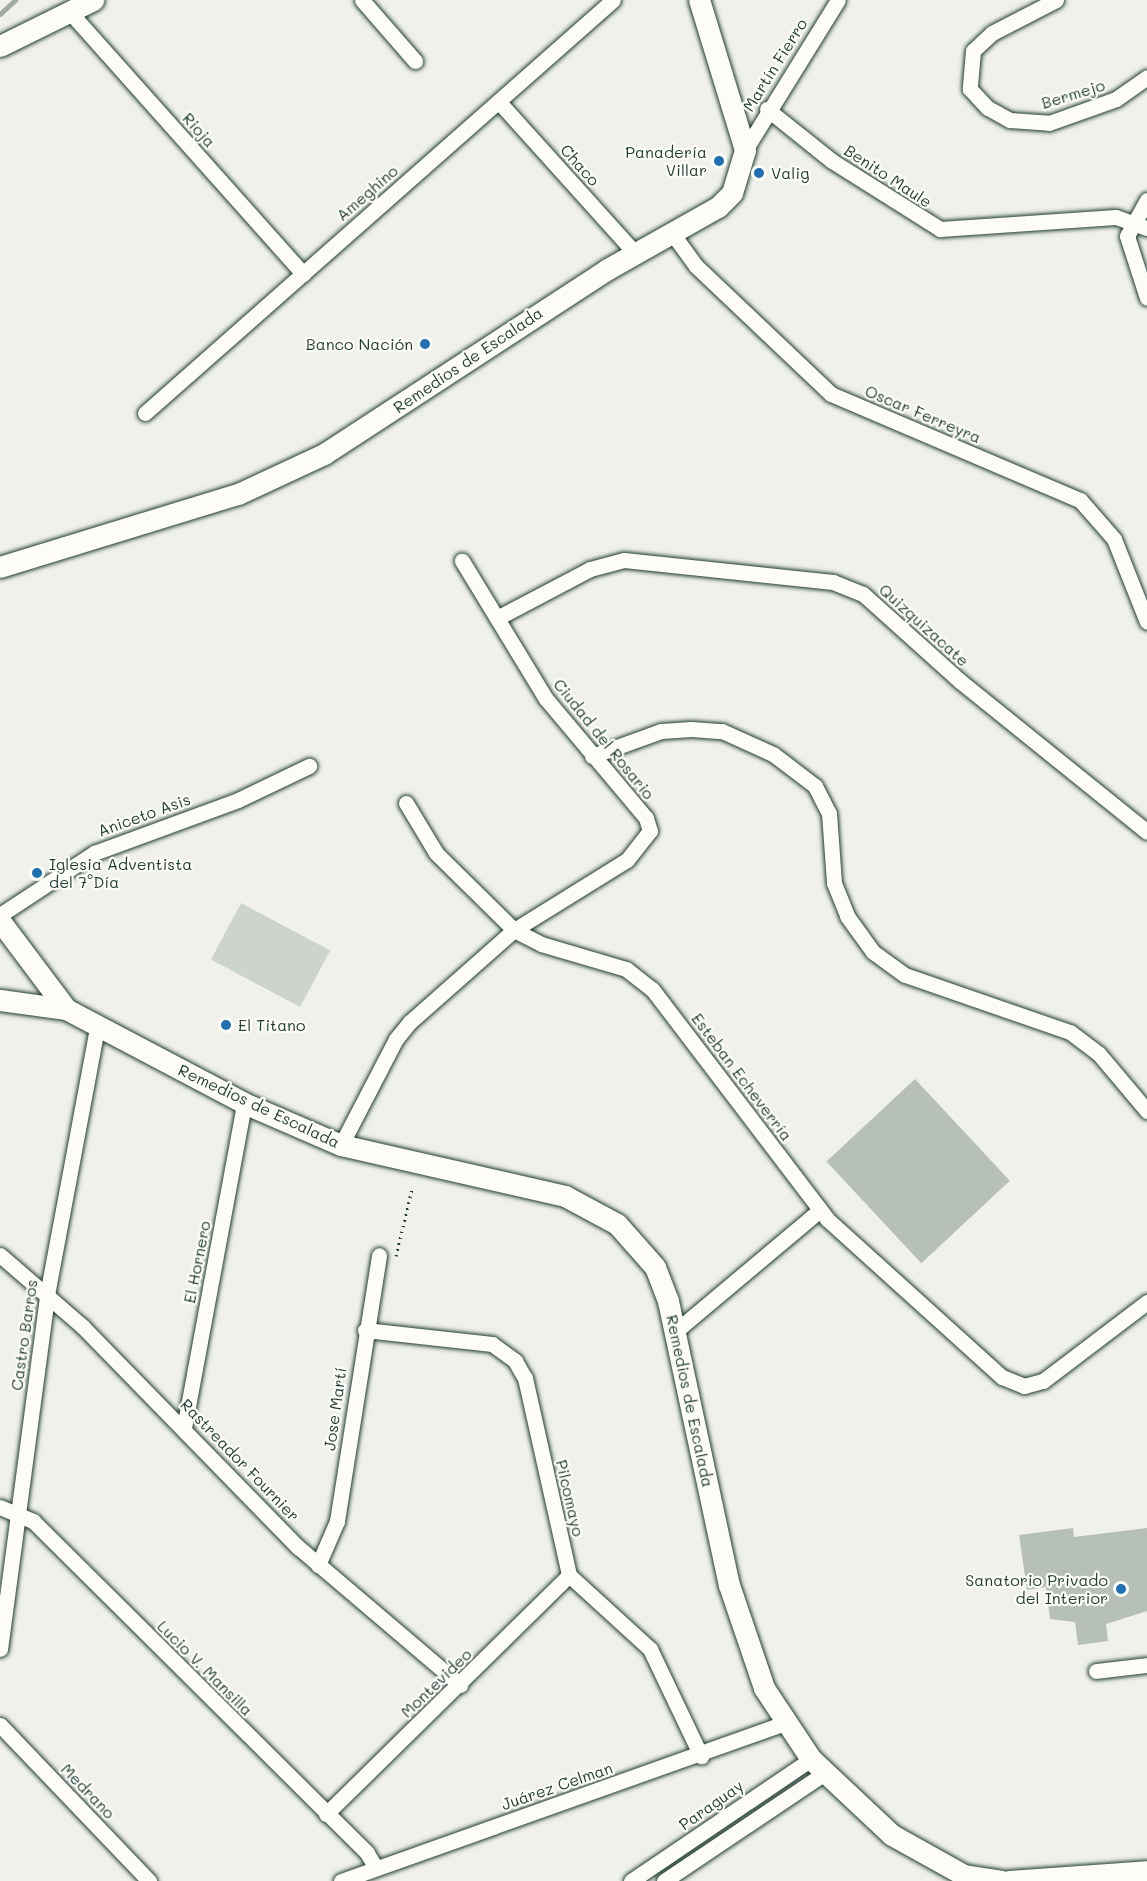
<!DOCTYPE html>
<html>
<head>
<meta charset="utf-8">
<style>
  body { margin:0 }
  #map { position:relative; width:1147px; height:1881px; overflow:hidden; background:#f0f1eb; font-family:Mali,sans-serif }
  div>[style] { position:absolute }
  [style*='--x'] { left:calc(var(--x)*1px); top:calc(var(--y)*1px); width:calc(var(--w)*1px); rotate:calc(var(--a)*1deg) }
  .green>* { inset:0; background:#cdd3cd; transform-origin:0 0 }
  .stream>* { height:5px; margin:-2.5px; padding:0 2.5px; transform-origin:2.5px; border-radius:2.5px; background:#9faca4 }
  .building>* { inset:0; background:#b6bfb8; transform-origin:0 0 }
  .path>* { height:3px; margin-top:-1.5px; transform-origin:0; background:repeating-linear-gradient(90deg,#1f3d34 0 1.5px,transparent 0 6px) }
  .roads { filter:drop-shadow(0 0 2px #1f3d34) drop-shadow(0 0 2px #1f3d34) }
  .street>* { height:15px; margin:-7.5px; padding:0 7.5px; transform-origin:7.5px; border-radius:7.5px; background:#fdfcf7 }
  .secondary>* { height:21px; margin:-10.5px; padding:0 10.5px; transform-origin:10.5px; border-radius:10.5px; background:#fdfcf7 }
  .dots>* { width:16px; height:16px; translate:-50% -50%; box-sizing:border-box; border:3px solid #fdfcf7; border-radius:50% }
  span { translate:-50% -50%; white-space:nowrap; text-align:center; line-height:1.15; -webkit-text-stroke:4.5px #fdfcf7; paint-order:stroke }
  .street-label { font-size:16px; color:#1f3d34 }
  .poi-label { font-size:16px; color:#1f3d34 }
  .right { translate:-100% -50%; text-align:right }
  .left { translate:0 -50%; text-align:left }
</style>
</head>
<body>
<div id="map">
  <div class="green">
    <i style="left:241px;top:903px;width:101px;height:64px;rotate:28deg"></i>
  </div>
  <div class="stream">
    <i style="--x:0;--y:14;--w:21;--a:-43"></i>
  </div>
  <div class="building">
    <i style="left:915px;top:1079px;width:139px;height:121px;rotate:47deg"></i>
    <i style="clip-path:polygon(1073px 1528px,1074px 1537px,1147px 1528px,1147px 1611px,1106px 1624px,1108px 1641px,1078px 1645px,1075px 1622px,1050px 1619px,1046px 1587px,1027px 1590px,1019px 1535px)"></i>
  </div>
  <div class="path">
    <i style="--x:396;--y:1256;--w:69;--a:-76.6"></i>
  </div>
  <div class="roads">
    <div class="street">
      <i style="--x:362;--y:0;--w:81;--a:49"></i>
      <i style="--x:1056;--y:0;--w:72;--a:152.7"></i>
      <i style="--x:992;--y:33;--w:26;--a:137"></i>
      <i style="--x:973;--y:51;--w:38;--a:95"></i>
      <i style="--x:970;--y:89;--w:26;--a:47"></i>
      <i style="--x:988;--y:108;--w:25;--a:29"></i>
      <i style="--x:1010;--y:120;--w:39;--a:4"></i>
      <i style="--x:1049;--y:123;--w:71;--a:-19.7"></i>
      <i style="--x:1116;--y:99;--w:38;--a:-35"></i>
      <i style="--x:69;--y:11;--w:352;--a:48.3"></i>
      <i style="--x:499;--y:102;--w:203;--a:48"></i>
      <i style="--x:767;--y:109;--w:83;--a:38.7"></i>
      <i style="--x:832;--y:161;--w:128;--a:32.2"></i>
      <i style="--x:940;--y:229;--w:176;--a:-3.9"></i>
      <i style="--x:1116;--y:217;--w:33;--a:20"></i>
      <i style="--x:745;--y:150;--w:176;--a:-58.2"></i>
      <i style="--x:1147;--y:200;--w:41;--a:119.1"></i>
      <i style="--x:1127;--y:236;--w:65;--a:72.1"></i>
      <i style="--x:672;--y:233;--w:41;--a:54"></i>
      <i style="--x:696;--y:266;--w:186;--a:43.5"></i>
      <i style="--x:831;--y:394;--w:271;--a:23.1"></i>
      <i style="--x:1080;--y:500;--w:52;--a:48.9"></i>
      <i style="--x:1114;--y:539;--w:89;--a:68.3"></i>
      <i style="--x:145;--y:413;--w:624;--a:-41.43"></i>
      <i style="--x:497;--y:618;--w:105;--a:-27.8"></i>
      <i style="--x:590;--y:569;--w:35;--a:-15"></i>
      <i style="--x:624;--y:560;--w:210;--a:6"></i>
      <i style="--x:833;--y:582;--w:32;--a:22"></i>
      <i style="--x:863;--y:594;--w:130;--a:41.9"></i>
      <i style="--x:960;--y:681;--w:240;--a:38.9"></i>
      <i style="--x:592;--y:756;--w:73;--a:-19.9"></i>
      <i style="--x:661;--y:731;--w:30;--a:-4"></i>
      <i style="--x:691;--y:729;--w:31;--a:4"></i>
      <i style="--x:722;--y:731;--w:56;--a:24.3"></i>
      <i style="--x:773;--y:754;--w:53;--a:37.3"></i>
      <i style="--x:815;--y:786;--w:30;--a:63"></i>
      <i style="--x:829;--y:813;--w:70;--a:85.9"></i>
      <i style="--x:834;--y:883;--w:35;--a:68"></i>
      <i style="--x:847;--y:916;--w:44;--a:54.2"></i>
      <i style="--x:873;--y:952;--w:39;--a:36"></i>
      <i style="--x:905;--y:975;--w:175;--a:19.1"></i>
      <i style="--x:1070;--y:1032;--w:36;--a:37"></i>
      <i style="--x:1099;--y:1054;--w:75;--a:49.9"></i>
      <i style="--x:406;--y:803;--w:58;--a:59"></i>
      <i style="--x:436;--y:853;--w:110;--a:44.6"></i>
      <i style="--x:514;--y:930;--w:30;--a:27"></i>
      <i style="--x:541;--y:944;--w:89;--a:16.4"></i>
      <i style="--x:626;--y:969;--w:33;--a:38"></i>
      <i style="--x:652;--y:989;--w:289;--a:52.7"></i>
      <i style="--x:827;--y:1219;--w:236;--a:42.1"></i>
      <i style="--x:1002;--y:1377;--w:24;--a:22"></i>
      <i style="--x:1024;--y:1386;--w:20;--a:-15"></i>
      <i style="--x:1043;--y:1381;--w:131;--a:-37.2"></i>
      <i style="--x:0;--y:915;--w:113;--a:-33.4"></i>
      <i style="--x:94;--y:853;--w:153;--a:-20.2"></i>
      <i style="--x:238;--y:800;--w:79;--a:-25.6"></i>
      <i style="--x:341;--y:1145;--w:119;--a:-62.6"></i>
      <i style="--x:396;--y:1039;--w:22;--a:-51"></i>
      <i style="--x:410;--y:1022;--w:139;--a:-41.5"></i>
      <i style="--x:514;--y:930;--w:133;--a:-31.8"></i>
      <i style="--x:627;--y:860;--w:37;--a:-52"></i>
      <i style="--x:650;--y:831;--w:14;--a:-107"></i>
      <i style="--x:646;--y:818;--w:155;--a:-130"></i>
      <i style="--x:546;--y:699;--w:162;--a:-121.3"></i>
      <i style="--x:0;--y:1255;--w:110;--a:40.9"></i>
      <i style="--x:83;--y:1327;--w:308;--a:45.7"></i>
      <i style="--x:298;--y:1547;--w:213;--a:40.4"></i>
      <i style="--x:365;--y:1330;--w:128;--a:6.3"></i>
      <i style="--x:492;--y:1344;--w:29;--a:36"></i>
      <i style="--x:515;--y:1361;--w:20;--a:60"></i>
      <i style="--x:525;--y:1378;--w:202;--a:77.4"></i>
      <i style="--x:569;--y:1575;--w:110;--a:42.4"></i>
      <i style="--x:650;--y:1649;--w:119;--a:64.5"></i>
      <i style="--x:677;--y:1330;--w:187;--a:-40"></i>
      <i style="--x:184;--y:1428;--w:330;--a:-79.5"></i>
      <i style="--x:0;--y:1507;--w:36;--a:23"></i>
      <i style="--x:33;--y:1521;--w:471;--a:44.8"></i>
      <i style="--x:367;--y:1853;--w:17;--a:59"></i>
      <i style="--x:318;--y:1565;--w:48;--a:-66.6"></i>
      <i style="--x:337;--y:1521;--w:269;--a:-81"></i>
      <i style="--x:0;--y:1649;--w:357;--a:-82.4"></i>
      <i style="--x:47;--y:1295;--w:273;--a:-79.4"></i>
      <i style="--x:1096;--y:1671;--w:51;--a:-6.7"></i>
      <i style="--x:0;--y:1725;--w:216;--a:46.3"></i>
      <i style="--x:326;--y:1814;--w:341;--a:-44.5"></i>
      <i style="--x:341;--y:1881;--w:470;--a:-19.6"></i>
      <i style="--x:631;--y:1881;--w:217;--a:-34.1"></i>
      <i style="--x:664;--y:1881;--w:194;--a:-33.9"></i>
    </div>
    <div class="secondary">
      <i style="--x:0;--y:46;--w:104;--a:-26.3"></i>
      <i style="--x:0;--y:567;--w:249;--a:-17.1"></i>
      <i style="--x:238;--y:494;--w:95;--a:-24.9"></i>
      <i style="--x:324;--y:454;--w:337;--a:-33.1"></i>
      <i style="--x:606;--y:270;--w:129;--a:-29.4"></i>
      <i style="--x:718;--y:207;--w:20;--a:-45"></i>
      <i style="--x:732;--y:193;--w:45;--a:-73.2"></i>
      <i style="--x:745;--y:150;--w:157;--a:-107"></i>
      <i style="--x:0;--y:921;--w:110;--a:53.1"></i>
      <i style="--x:66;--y:1009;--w:201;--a:27.8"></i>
      <i style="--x:244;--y:1103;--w:106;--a:23.4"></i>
      <i style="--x:341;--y:1145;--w:230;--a:12.8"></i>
      <i style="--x:565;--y:1196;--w:59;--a:28.3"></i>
      <i style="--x:617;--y:1224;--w:57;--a:48.5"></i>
      <i style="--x:655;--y:1267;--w:36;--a:69"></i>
      <i style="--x:668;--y:1301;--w:290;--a:77.9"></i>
      <i style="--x:729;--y:1585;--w:109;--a:71.2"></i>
      <i style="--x:764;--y:1688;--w:85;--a:56.5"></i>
      <i style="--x:811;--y:1759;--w:111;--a:43.2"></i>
      <i style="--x:892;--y:1835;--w:82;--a:29.1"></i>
      <i style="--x:964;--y:1875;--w:38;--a:9"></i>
      <i style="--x:0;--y:1000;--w:67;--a:7.8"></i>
      <i style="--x:1009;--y:1881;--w:138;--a:-4.1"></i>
    </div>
  </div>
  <div class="dots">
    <i style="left:719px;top:161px;background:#1f6fb2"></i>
    <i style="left:759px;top:173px;background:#1f6fb2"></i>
    <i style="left:425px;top:344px;background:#1f6fb2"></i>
    <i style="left:37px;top:873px;background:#1f6fb2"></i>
    <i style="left:226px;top:1025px;background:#1f6fb2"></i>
    <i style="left:1121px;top:1589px;background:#1f6fb2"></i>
  </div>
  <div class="street-label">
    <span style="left:775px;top:65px;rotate:-58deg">Martín Fierro</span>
    <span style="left:1073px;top:94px;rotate:-17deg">Bermejo</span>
    <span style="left:199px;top:130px;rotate:48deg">Rioja</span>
    <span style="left:580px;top:165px;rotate:48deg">Chaco</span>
    <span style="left:888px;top:176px;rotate:33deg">Benito Maule</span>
    <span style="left:367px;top:193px;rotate:-41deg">Ameghino</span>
    <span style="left:468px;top:360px;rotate:-34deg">Remedios de Escalada</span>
    <span style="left:923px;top:414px;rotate:23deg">Oscar Ferreyra</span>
    <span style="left:924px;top:625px;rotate:42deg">Quizquizacate</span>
    <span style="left:604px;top:739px;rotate:51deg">Ciudad del Rosario</span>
    <span style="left:144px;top:815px;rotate:-20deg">Aniceto Asis</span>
    <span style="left:742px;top:1077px;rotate:53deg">Esteban Echeverría</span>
    <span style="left:259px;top:1106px;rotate:25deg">Remedios de Escalada</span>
    <span style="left:197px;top:1262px;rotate:-79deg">El Hornero</span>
    <span style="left:24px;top:1335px;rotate:-82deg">Castro Barros</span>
    <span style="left:690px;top:1401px;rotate:78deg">Remedios de Escalada</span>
    <span style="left:335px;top:1409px;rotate:-82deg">Jose Martí</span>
    <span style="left:240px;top:1460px;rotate:46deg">Rastreador Fournier</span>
    <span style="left:570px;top:1498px;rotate:77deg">Pilcomayo</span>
    <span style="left:205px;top:1668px;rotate:45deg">Lucio V. Mansilla</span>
    <span style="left:436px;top:1683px;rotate:-44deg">Montevideo</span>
    <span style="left:557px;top:1786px;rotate:-19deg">Juárez Celman</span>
    <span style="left:88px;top:1791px;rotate:46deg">Medrano</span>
    <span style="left:711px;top:1805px;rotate:-35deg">Paraguay</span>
  </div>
  <div class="poi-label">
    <span class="right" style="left:707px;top:161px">Panadería<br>Villar</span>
    <span class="left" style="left:771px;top:173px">Valig</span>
    <span class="right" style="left:413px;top:344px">Banco Nación</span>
    <span class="left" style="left:49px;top:873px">Iglesia Adventista<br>del 7°Día</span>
    <span class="left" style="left:238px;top:1025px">El Titano</span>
    <span class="right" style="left:1108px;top:1589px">Sanatorio Privado<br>del Interior</span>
  </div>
</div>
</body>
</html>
